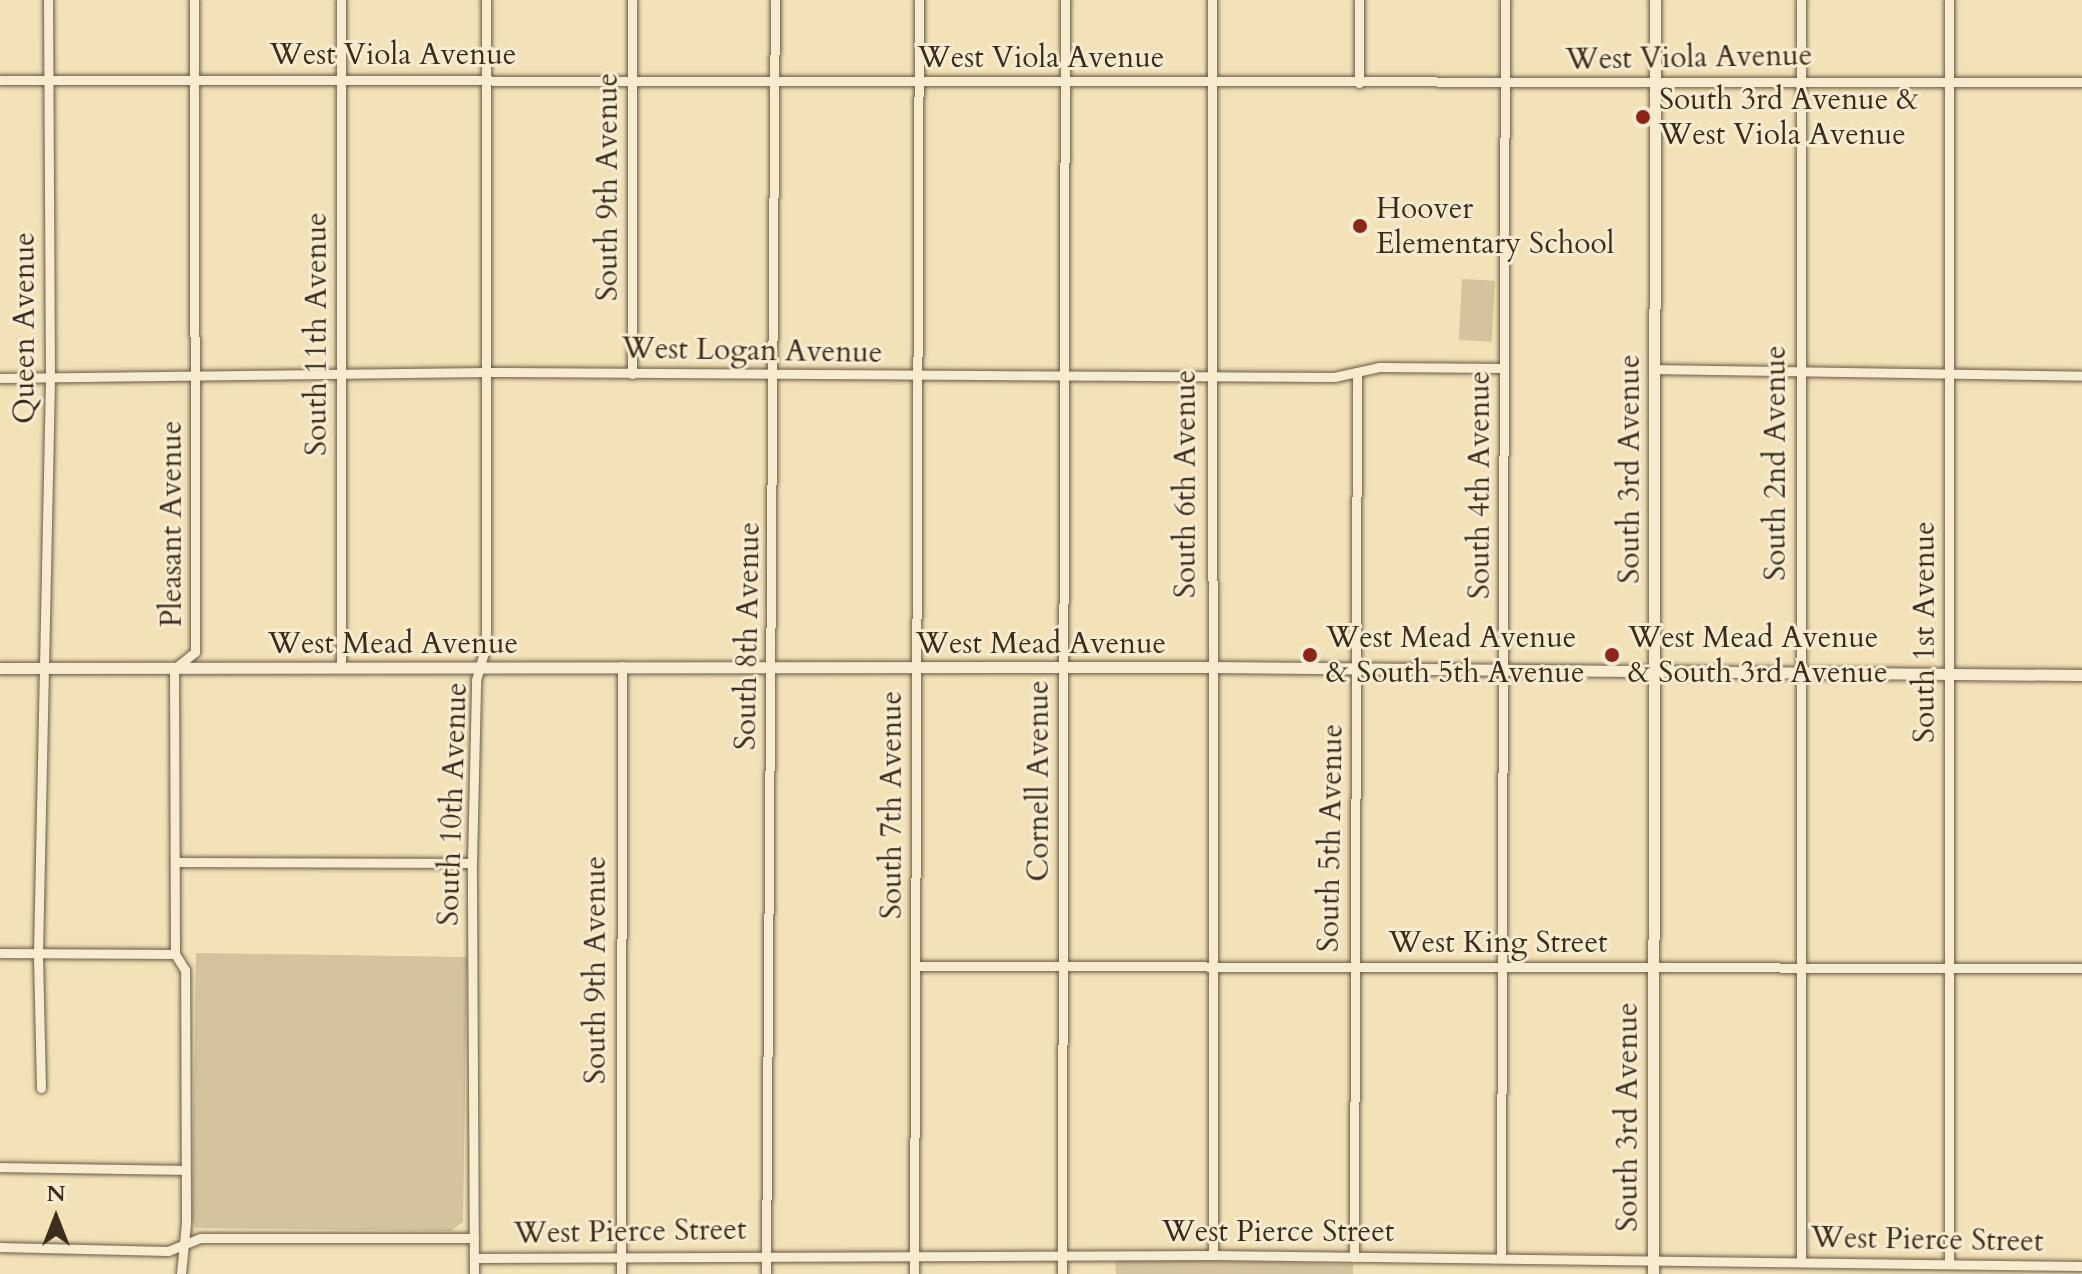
<!DOCTYPE html>
<html>
<head>
<meta charset="utf-8">
<style>
  body { margin:0 }
  #map { position:relative; width:2082px; height:1274px; overflow:hidden; background:#f3e2b7; font-family:Cardo,serif }
  div>[style] { position:absolute }
  [style*='--x'] { left:calc(var(--x)*1px); top:calc(var(--y)*1px); width:calc(var(--w)*1px); rotate:calc(var(--a)*1deg) }
  .green>* { inset:0; background:#d4c39d; transform-origin:0 0 }
  .roads { filter:drop-shadow(0 0 2px #695a43) drop-shadow(0 0 2px #695a43) }
  .minor>* { height:9px; margin:-4.5px; padding:0 4.5px; transform-origin:4.5px; border-radius:4.5px; background:#f7ecd0 }
  .tertiary>* { height:11px; margin:-5.5px; padding:0 5.5px; transform-origin:5.5px; border-radius:5.5px; background:#f7ecd0 }
  .dots>* { width:22px; height:22px; translate:-50% -50%; box-sizing:border-box; border:4px solid #f7ecd0; border-radius:50% }
  span { translate:-50% -50%; white-space:nowrap; text-align:center; line-height:1.15; -webkit-text-stroke:6px #f7ecd0; paint-order:stroke }
  .street-label { font-size:30px; color:#3b2d1c }
  .poi-label { font-size:30px; color:#3b2d1c }
  .left { translate:0 -50%; text-align:left }
  .north { position:absolute; left:16px; top:1178px; width:80px; height:80px; -webkit-text-stroke:6px #f7ecd0; paint-order:stroke; rotate:0deg; font-size:22px; font-weight:700; line-height:32px; text-align:center; color:#3b2d1c }
  .north::after { content:''; display:block; margin:auto; width:28px; height:36px; background:#3b2d1c; clip-path:polygon(50% 0,100% 100%,50% 72%,0 100%) }
</style>
</head>
<body>
<div id="map">
  <div class="green">
    <i style="left:1462px;top:279px;width:33px;height:61px;rotate:3deg"></i>
    <i style="clip-path:polygon(196px 953px,467px 957px,463px 1222px,451px 1231px,196px 1228px,192px 1219px)"></i>
    <i style="clip-path:polygon(1115px 1259px,1353px 1264px,1353px 1274px,1116px 1274px)"></i>
  </div>
  <div class="roads">
    <div class="minor">
      <i style="--x:632;--y:0;--w:374;--a:90"></i>
      <i style="--x:1212;--y:0;--w:1255;--a:89.95"></i>
      <i style="--x:1801;--y:0;--w:1262;--a:90"></i>
      <i style="--x:0;--y:80;--w:2082;--a:0.06"></i>
      <i style="--x:1359;--y:83;--w:83;--a:-90"></i>
      <i style="--x:1654;--y:369;--w:428;--a:0.9"></i>
      <i style="--x:0;--y:378;--w:487;--a:-0.7"></i>
      <i style="--x:487;--y:372;--w:847;--a:0.34"></i>
      <i style="--x:1334;--y:377;--w:46;--a:-12.5"></i>
      <i style="--x:1379;--y:367;--w:124;--a:0.5"></i>
      <i style="--x:341;--y:667;--w:667;--a:-90"></i>
      <i style="--x:176;--y:862;--w:296;--a:0.2"></i>
      <i style="--x:0;--y:953;--w:175;--a:0.3"></i>
      <i style="--x:915;--y:966;--w:1167;--a:0.1"></i>
      <i style="--x:41;--y:1088;--w:135;--a:-91.3"></i>
      <i style="--x:38;--y:953;--w:575;--a:-88.8"></i>
      <i style="--x:50;--y:378;--w:378;--a:-90.3"></i>
      <i style="--x:0;--y:1167;--w:185;--a:0.9"></i>
      <i style="--x:0;--y:1247;--w:168;--a:1.4"></i>
      <i style="--x:168;--y:1251;--w:35;--a:-22"></i>
      <i style="--x:201;--y:1238;--w:273;--a:0"></i>
      <i style="--x:1354;--y:1257;--w:885;--a:-89.81"></i>
      <i style="--x:474;--y:1258;--w:739;--a:-0.23"></i>
      <i style="--x:1213;--y:1255;--w:869;--a:0.73"></i>
      <i style="--x:1501;--y:1258;--w:1258;--a:-89.82"></i>
      <i style="--x:1949;--y:1264;--w:1264;--a:-90"></i>
      <i style="--x:181;--y:1274;--w:51;--a:-84.4"></i>
      <i style="--x:186;--y:1223;--w:253;--a:-90.2"></i>
      <i style="--x:185;--y:970;--w:19;--a:-122"></i>
      <i style="--x:175;--y:954;--w:285;--a:-90.2"></i>
      <i style="--x:174;--y:669;--w:27;--a:-39"></i>
      <i style="--x:195;--y:652;--w:652;--a:-90.09"></i>
      <i style="--x:474;--y:1274;--w:411;--a:-90.3"></i>
      <i style="--x:472;--y:863;--w:183;--a:-88.7"></i>
      <i style="--x:476;--y:680;--w:37;--a:-74"></i>
      <i style="--x:486;--y:644;--w:644;--a:-90"></i>
      <i style="--x:621;--y:1274;--w:608;--a:-89.91"></i>
      <i style="--x:766;--y:1274;--w:1274;--a:-89.6"></i>
      <i style="--x:914;--y:1274;--w:1274;--a:-89.78"></i>
      <i style="--x:1062;--y:1274;--w:1274;--a:-89.87"></i>
    </div>
    <div class="tertiary">
      <i style="--x:0;--y:668;--w:1211;--a:-0.05"></i>
      <i style="--x:1211;--y:667;--w:871;--a:0.53"></i>
      <i style="--x:1653;--y:1274;--w:1274;--a:-89.91"></i>
    </div>
  </div>
  <div class="dots">
    <i style="left:1643px;top:117px;background:#8f2418"></i>
    <i style="left:1360px;top:226px;background:#8f2418"></i>
    <i style="left:1310px;top:655px;background:#8f2418"></i>
    <i style="left:1612px;top:655px;background:#8f2418"></i>
  </div>
  <div class="street-label">
    <span style="left:393px;top:55px">West Viola Avenue</span>
    <span style="left:1041px;top:58px">West Viola Avenue</span>
    <span style="left:1689px;top:58px;rotate:-1deg">West Viola Avenue</span>
    <span style="left:608px;top:187px;rotate:-90deg">South 9th Avenue</span>
    <span style="left:25px;top:328px;rotate:-90deg">Queen Avenue</span>
    <span style="left:317px;top:334px;rotate:-90deg">South 11th Avenue</span>
    <span style="left:752px;top:351px;rotate:1deg">West Logan Avenue</span>
    <span style="left:1776px;top:463px;rotate:-90deg">South 2nd Avenue</span>
    <span style="left:1630px;top:469px;rotate:-90deg">South 3rd Avenue</span>
    <span style="left:1186px;top:484px;rotate:-90deg">South 6th Avenue</span>
    <span style="left:1480px;top:485px;rotate:-90deg">South 4th Avenue</span>
    <span style="left:172px;top:524px;rotate:-90deg">Pleasant Avenue</span>
    <span style="left:1925px;top:632px;rotate:-90deg">South 1st Avenue</span>
    <span style="left:748px;top:636px;rotate:-89deg">South 8th Avenue</span>
    <span style="left:393px;top:644px">West Mead Avenue</span>
    <span style="left:1041px;top:644px">West Mead Avenue</span>
    <span style="left:1039px;top:781px;rotate:-90deg">Cornell Avenue</span>
    <span style="left:453px;top:804px;rotate:-88deg">South 10th Avenue</span>
    <span style="left:892px;top:805px;rotate:-90deg">South 7th Avenue</span>
    <span style="left:1331px;top:838px;rotate:-89deg">South 5th Avenue</span>
    <span style="left:1498px;top:943px">West King Street</span>
    <span style="left:596px;top:970px;rotate:-90deg">South 9th Avenue</span>
    <span style="left:1628px;top:1117px;rotate:-90deg">South 3rd Avenue</span>
    <span style="left:630px;top:1232px;rotate:-1deg">West Pierce Street</span>
    <span style="left:1278px;top:1232px">West Pierce Street</span>
    <span style="left:1927px;top:1240px;rotate:1deg">West Pierce Street</span>
  </div>
  <div class="poi-label">
    <span class="left" style="left:1659px;top:117px">South 3rd Avenue &amp;<br>West Viola Avenue</span>
    <span class="left" style="left:1376px;top:226px">Hoover<br>Elementary School</span>
    <span class="left" style="left:1326px;top:655px">West Mead Avenue<br>&amp; South 5th Avenue</span>
    <span class="left" style="left:1628px;top:655px">West Mead Avenue<br>&amp; South 3rd Avenue</span>
  </div>
  <div class="north">N</div>
</div>
</body>
</html>
